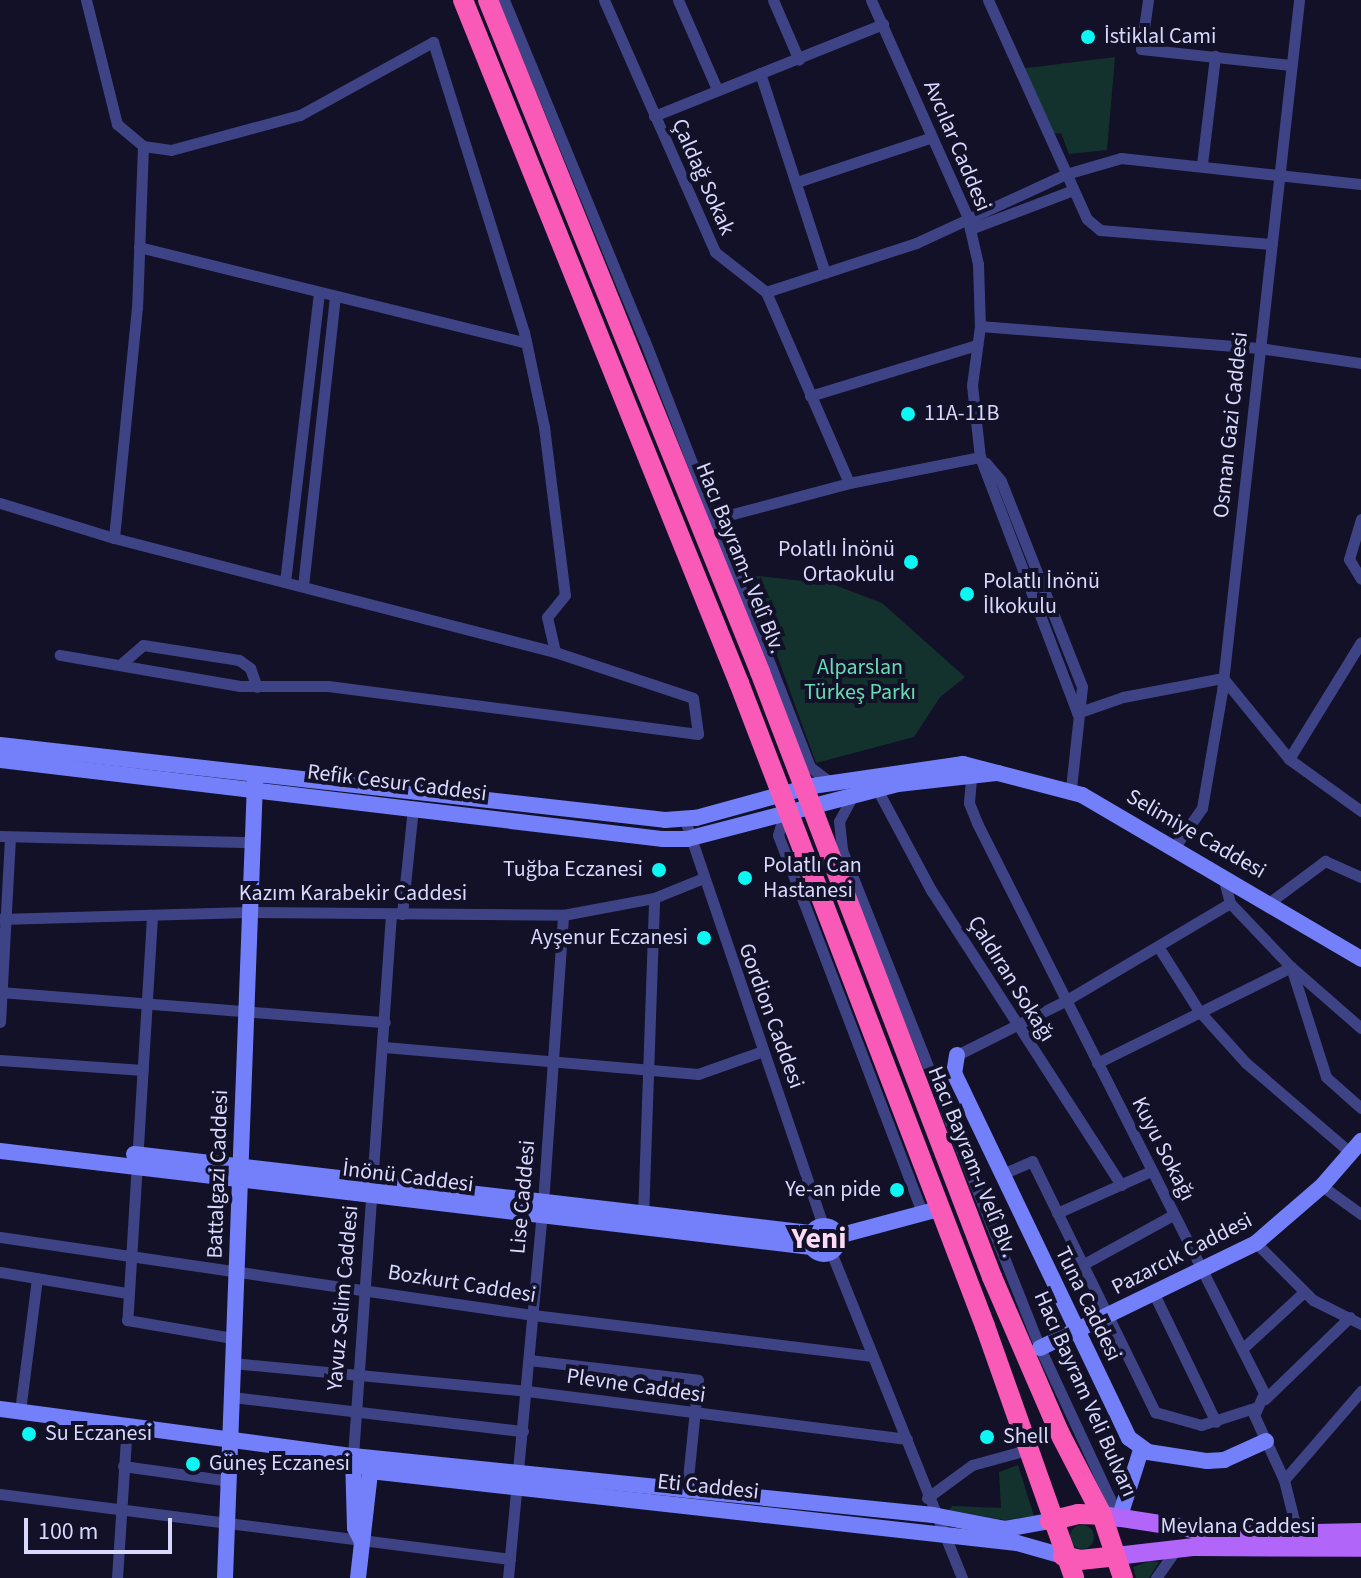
<!DOCTYPE html>
<html>
<head>
<meta charset="utf-8">
<style>
  body { margin:0 }
  #map { position:relative; width:1361px; height:1578px; overflow:hidden; background:#121128; font-family:"Source Sans 3",sans-serif }
  div>[style] { position:absolute }
  [style*='--x'] { left:calc(var(--x)*1px); top:calc(var(--y)*1px); width:calc(var(--w)*1px); rotate:calc(var(--a)*1deg) }
  .green>* { inset:0; background:#14322d }
  .round { border-radius:50% }
  .street>* { height:11px; margin:-5.5px; padding:0 5.5px; transform-origin:5.5px; border-radius:5.5px; background:#3e4385 }
  .secondary>* { height:16px; margin:-8px; padding:0 8px; transform-origin:8px; border-radius:8px; background:#747ffa }
  .secondary>.ring { margin:-8px; padding:0; box-sizing:content-box; background:none; border:16px solid #747ffa; border-radius:50% }
  .primary>* { height:18px; margin:-9px; padding:0 9px; transform-origin:9px; border-radius:9px; background:#b165f9 }
  .highway>* { height:20px; margin:-10px; padding:0 10px; transform-origin:10px; border-radius:10px; background:#f959b7 }
  .dots>* { width:22px; height:22px; translate:-50% -50%; box-sizing:border-box; border:4px solid #121128; border-radius:50% }
  span { translate:-50% -50%; white-space:nowrap; text-align:center; line-height:1.15; -webkit-text-stroke:8px #121128; paint-order:stroke }
  .poi-label { font-size:22px; color:#d9d9fe }
  .left { translate:0 -50%; text-align:left }
  .right { translate:-100% -50%; text-align:right }
  .street-label { font-size:22px; color:#d9d9fe }
  .park-label { font-size:22px; color:#67dcb2 }
  .district-label { font-size:30px; color:#fedbf5; font-weight:700 }
  .scale { position:absolute; left:24px; top:1518px; width:148px; height:36px; box-sizing:border-box; border:4px solid #d9d9fe; border-top:0; padding-left:10px; font-size:24px; line-height:28px; white-space:nowrap; color:#d9d9fe; -webkit-text-stroke:6px #121128; paint-order:stroke }
</style>
</head>
<body>
<div id="map">
  <div class="green">
    <i style="clip-path:polygon(1115px 57px,1107px 150px,1069px 154px,1061px 133px,1051px 134px,1019px 69px)"></i>
    <i style="clip-path:polygon(748px 575px,832px 584px,882px 603px,965px 677px,940px 697px,914px 737px,816px 763px)"></i>
    <i style="clip-path:polygon(1018px 1465px,1034px 1516px,1005px 1520px,949px 1510px,952px 1506px,1001px 1508px,999px 1472px)"></i>
    <i class="round" style="left:1070px;top:1525px;width:24px;height:24px"></i>
    <i style="clip-path:polygon(1150px 1561px,1159px 1562px,1149px 1578px,1136px 1578px,1133px 1567px)"></i>
  </div>
  <div class="street">
    <i style="--x:86;--y:0;--w:128;--a:76"></i>
    <i style="--x:117;--y:124;--w:34;--a:40"></i>
    <i style="--x:143;--y:146;--w:161;--a:92.1"></i>
    <i style="--x:137;--y:307;--w:232;--a:95.7"></i>
    <i style="--x:504;--y:0;--w:367;--a:67.6"></i>
    <i style="--x:644;--y:339;--w:459;--a:68.8"></i>
    <i style="--x:810;--y:767;--w:25;--a:37"></i>
    <i style="--x:604;--y:0;--w:275;--a:66.2"></i>
    <i style="--x:715;--y:252;--w:65;--a:38.1"></i>
    <i style="--x:766;--y:292;--w:208;--a:66.5"></i>
    <i style="--x:678;--y:0;--w:95;--a:66.4"></i>
    <i style="--x:773;--y:0;--w:65;--a:66.6"></i>
    <i style="--x:871;--y:0;--w:236;--a:66"></i>
    <i style="--x:967;--y:216;--w:49;--a:77.1"></i>
    <i style="--x:978;--y:264;--w:62;--a:88.2"></i>
    <i style="--x:980;--y:326;--w:60;--a:97.7"></i>
    <i style="--x:972;--y:385;--w:72;--a:83.7"></i>
    <i style="--x:980;--y:457;--w:274;--a:69.2"></i>
    <i style="--x:988;--y:0;--w:240;--a:65.7"></i>
    <i style="--x:1087;--y:219;--w:17;--a:40"></i>
    <i style="--x:1100;--y:230;--w:172;--a:4.7"></i>
    <i style="--x:1148;--y:0;--w:49;--a:98.1"></i>
    <i style="--x:1141;--y:49;--w:151;--a:6.1"></i>
    <i style="--x:760;--y:73;--w:210;--a:72"></i>
    <i style="--x:654;--y:116;--w:247;--a:-21.9"></i>
    <i style="--x:143;--y:146;--w:28;--a:8"></i>
    <i style="--x:171;--y:150;--w:134;--a:-15.2"></i>
    <i style="--x:300;--y:115;--w:152;--a:-28.8"></i>
    <i style="--x:433;--y:42;--w:304;--a:72.6"></i>
    <i style="--x:524;--y:332;--w:97;--a:78.1"></i>
    <i style="--x:544;--y:427;--w:169;--a:82.9"></i>
    <i style="--x:565;--y:595;--w:28;--a:129"></i>
    <i style="--x:547;--y:617;--w:36;--a:77"></i>
    <i style="--x:1202;--y:164;--w:109;--a:-83.1"></i>
    <i style="--x:797;--y:182;--w:142;--a:-18.4"></i>
    <i style="--x:970;--y:229;--w:110;--a:-20.7"></i>
    <i style="--x:139;--y:247;--w:399;--a:13.9"></i>
    <i style="--x:766;--y:292;--w:158;--a:-18.1"></i>
    <i style="--x:916;--y:243;--w:165;--a:-24.7"></i>
    <i style="--x:1066;--y:174;--w:57;--a:-16.2"></i>
    <i style="--x:1121;--y:158;--w:241;--a:6.2"></i>
    <i style="--x:980;--y:326;--w:280;--a:4.5"></i>
    <i style="--x:1259;--y:348;--w:103;--a:8.4"></i>
    <i style="--x:810;--y:396;--w:175;--a:-17"></i>
    <i style="--x:986;--y:463;--w:23;--a:50"></i>
    <i style="--x:1001;--y:481;--w:221;--a:68.5"></i>
    <i style="--x:1082;--y:687;--w:103;--a:96.2"></i>
    <i style="--x:0;--y:503;--w:119;--a:17.1"></i>
    <i style="--x:114;--y:538;--w:455;--a:14.5"></i>
    <i style="--x:555;--y:652;--w:145;--a:18.4"></i>
    <i style="--x:693;--y:698;--w:36;--a:82"></i>
    <i style="--x:698;--y:734;--w:373;--a:-172.6"></i>
    <i style="--x:328;--y:686;--w:88;--a:180"></i>
    <i style="--x:240;--y:686;--w:183;--a:-170.2"></i>
    <i style="--x:729;--y:515;--w:124;--a:-14.9"></i>
    <i style="--x:849;--y:483;--w:134;--a:-11.2"></i>
    <i style="--x:1361;--y:519;--w:42;--a:106.7"></i>
    <i style="--x:1349;--y:559;--w:23;--a:59"></i>
    <i style="--x:285;--y:582;--w:292;--a:-83.3"></i>
    <i style="--x:303;--y:586;--w:292;--a:-83.7"></i>
    <i style="--x:120;--y:665;--w:30;--a:-41"></i>
    <i style="--x:143;--y:645;--w:97;--a:8.9"></i>
    <i style="--x:239;--y:660;--w:14;--a:36"></i>
    <i style="--x:250;--y:668;--w:20;--a:70"></i>
    <i style="--x:1077;--y:713;--w:49;--a:-19.2"></i>
    <i style="--x:1123;--y:697;--w:102;--a:-10.8"></i>
    <i style="--x:1223;--y:678;--w:104;--a:50.8"></i>
    <i style="--x:1289;--y:759;--w:89;--a:35.8"></i>
    <i style="--x:1289;--y:759;--w:137;--a:-58.4"></i>
    <i style="--x:971;--y:779;--w:24;--a:95"></i>
    <i style="--x:969;--y:803;--w:22;--a:68"></i>
    <i style="--x:977;--y:823;--w:638;--a:63.27"></i>
    <i style="--x:1264;--y:1393;--w:24;--a:114"></i>
    <i style="--x:1254;--y:1415;--w:72;--a:65.2"></i>
    <i style="--x:1284;--y:1480;--w:58;--a:76"></i>
    <i style="--x:877;--y:789;--w:115;--a:61.9"></i>
    <i style="--x:931;--y:890;--w:351;--a:57.2"></i>
    <i style="--x:853;--y:795;--w:30;--a:118"></i>
    <i style="--x:839;--y:821;--w:29;--a:84"></i>
    <i style="--x:842;--y:850;--w:536;--a:68.32"></i>
    <i style="--x:1040;--y:1348;--w:187;--a:65.1"></i>
    <i style="--x:785;--y:812;--w:24;--a:107"></i>
    <i style="--x:778;--y:835;--w:404;--a:69.1"></i>
    <i style="--x:685;--y:820;--w:429;--a:71.2"></i>
    <i style="--x:0;--y:836;--w:253;--a:1.4"></i>
    <i style="--x:1176;--y:845;--w:45;--a:-54.9"></i>
    <i style="--x:1202;--y:808;--w:119;--a:-80.3"></i>
    <i style="--x:1222;--y:691;--w:695;--a:-83.64"></i>
    <i style="--x:1270;--y:902;--w:69;--a:-36.7"></i>
    <i style="--x:1325;--y:861;--w:39;--a:24"></i>
    <i style="--x:1230;--y:903;--w:88;--a:46.4"></i>
    <i style="--x:1291;--y:967;--w:115;--a:72.3"></i>
    <i style="--x:1326;--y:1077;--w:47;--a:41.5"></i>
    <i style="--x:402;--y:914;--w:108;--a:-84.1"></i>
    <i style="--x:152;--y:917;--w:404;--a:93.5"></i>
    <i style="--x:127;--y:1320;--w:107;--a:9.7"></i>
    <i style="--x:0;--y:919;--w:248;--a:-1.6"></i>
    <i style="--x:248;--y:912;--w:315;--a:0.5"></i>
    <i style="--x:563;--y:915;--w:93;--a:-10.6"></i>
    <i style="--x:654;--y:898;--w:51;--a:-22"></i>
    <i style="--x:1159;--y:948;--w:75;--a:57.6"></i>
    <i style="--x:1199;--y:1011;--w:70;--a:47.9"></i>
    <i style="--x:1246;--y:1063;--w:138;--a:40.6"></i>
    <i style="--x:0;--y:992;--w:386;--a:4.5"></i>
    <i style="--x:0;--y:1022;--w:185;--a:-86.9"></i>
    <i style="--x:384;--y:1047;--w:315;--a:4.9"></i>
    <i style="--x:698;--y:1074;--w:69;--a:-19.5"></i>
    <i style="--x:957;--y:1055;--w:121;--a:-26.6"></i>
    <i style="--x:1065;--y:1001;--w:192;--a:-30.7"></i>
    <i style="--x:1230;--y:903;--w:27;--a:-105"></i>
    <i style="--x:0;--y:1060;--w:143;--a:4"></i>
    <i style="--x:1097;--y:1063;--w:216;--a:-26.3"></i>
    <i style="--x:1291;--y:967;--w:93;--a:41.1"></i>
    <i style="--x:1002;--y:1174;--w:33;--a:-23"></i>
    <i style="--x:1032;--y:1161;--w:280;--a:63.9"></i>
    <i style="--x:1155;--y:1412;--w:48;--a:15.8"></i>
    <i style="--x:1201;--y:1425;--w:56;--a:-17.8"></i>
    <i style="--x:1322;--y:1186;--w:48;--a:35.7"></i>
    <i style="--x:1057;--y:1213;--w:103;--a:-24.1"></i>
    <i style="--x:643;--y:1218;--w:320;--a:-88"></i>
    <i style="--x:0;--y:1237;--w:539;--a:8.33"></i>
    <i style="--x:533;--y:1315;--w:340;--a:6.9"></i>
    <i style="--x:1256;--y:1243;--w:81;--a:45"></i>
    <i style="--x:1313;--y:1300;--w:54;--a:26.6"></i>
    <i style="--x:831;--y:1252;--w:351;--a:68.1"></i>
    <i style="--x:1082;--y:1265;--w:104;--a:-28.8"></i>
    <i style="--x:0;--y:1272;--w:129;--a:9.4"></i>
    <i style="--x:1154;--y:1294;--w:142;--a:64.2"></i>
    <i style="--x:1242;--y:1349;--w:83;--a:-42.6"></i>
    <i style="--x:529;--y:1360;--w:170;--a:6.7"></i>
    <i style="--x:698;--y:1380;--w:110;--a:95.8"></i>
    <i style="--x:232;--y:1363;--w:296;--a:5.4"></i>
    <i style="--x:527;--y:1391;--w:383;--a:7.2"></i>
    <i style="--x:232;--y:1397;--w:293;--a:6.7"></i>
    <i style="--x:1265;--y:1399;--w:118;--a:-44"></i>
    <i style="--x:20;--y:1411;--w:134;--a:-82.7"></i>
    <i style="--x:353;--y:1456;--w:543;--a:-85.99"></i>
    <i style="--x:123;--y:1466;--w:108;--a:8"></i>
    <i style="--x:1284;--y:1480;--w:118;--a:-49.1"></i>
    <i style="--x:0;--y:1494;--w:514;--a:7.26"></i>
    <i style="--x:927;--y:1498;--w:56;--a:-36.3"></i>
    <i style="--x:972;--y:1465;--w:57;--a:-15.3"></i>
    <i style="--x:117;--y:1578;--w:155;--a:-86.3"></i>
    <i style="--x:508;--y:1578;--w:377;--a:-84.7"></i>
    <i style="--x:543;--y:1203;--w:289;--a:-86"></i>
    <i style="--x:1156;--y:1578;--w:35;--a:-55"></i>
  </div>
  <div class="secondary">
    <i style="--x:0;--y:745;--w:669;--a:6.43"></i>
    <i style="--x:665;--y:820;--w:31;--a:-4"></i>
    <i style="--x:696;--y:818;--w:120;--a:-15.4"></i>
    <i style="--x:812;--y:786;--w:153;--a:-8.3"></i>
    <i style="--x:963;--y:764;--w:123;--a:14.6"></i>
    <i style="--x:1082;--y:795;--w:324;--a:30.4"></i>
    <i style="--x:0;--y:760;--w:668;--a:6.8"></i>
    <i style="--x:663;--y:839;--w:24;--a:0"></i>
    <i style="--x:687;--y:839;--w:218;--a:-14.6"></i>
    <i style="--x:898;--y:784;--w:101;--a:-6.3"></i>
    <i style="--x:957;--y:1055;--w:18;--a:99"></i>
    <i style="--x:954;--y:1073;--w:405;--a:64.4"></i>
    <i style="--x:1129;--y:1438;--w:24;--a:36"></i>
    <i style="--x:1148;--y:1452;--w:60;--a:8.7"></i>
    <i style="--x:1207;--y:1461;--w:17;--a:-3"></i>
    <i style="--x:1224;--y:1460;--w:46;--a:-24.3"></i>
    <i style="--x:0;--y:1151;--w:817;--a:6.75"></i>
    <i style="--x:134;--y:1154;--w:682;--a:6.66"></i>
    <i class="ring" style="left:810px;top:1226px;width:12px;height:12px"></i>
    <i style="--x:838;--y:1236;--w:104;--a:-15.1"></i>
    <i style="--x:1040;--y:1348;--w:240;--a:-25.9"></i>
    <i style="--x:1256;--y:1243;--w:87;--a:-40.8"></i>
    <i style="--x:1322;--y:1186;--w:60;--a:-49.1"></i>
    <i style="--x:0;--y:1409;--w:356;--a:7.6"></i>
    <i style="--x:353;--y:1456;--w:583;--a:5.81"></i>
    <i style="--x:933;--y:1515;--w:73;--a:11"></i>
    <i style="--x:1005;--y:1529;--w:46;--a:-10.1"></i>
    <i style="--x:353;--y:1456;--w:23;--a:41"></i>
    <i style="--x:370;--y:1471;--w:651;--a:6.35"></i>
    <i style="--x:1017;--y:1543;--w:48;--a:15.8"></i>
    <i style="--x:353;--y:1456;--w:72;--a:88.4"></i>
    <i style="--x:355;--y:1528;--w:13;--a:63"></i>
    <i style="--x:1119;--y:1519;--w:72;--a:-72.3"></i>
    <i style="--x:225;--y:1578;--w:798;--a:-87.84"></i>
    <i style="--x:358;--y:1578;--w:115;--a:-83.5"></i>
  </div>
  <div class="primary">
    <i style="--x:1102;--y:1515;--w:131;--a:8.8"></i>
    <i style="--x:1231;--y:1535;--w:130;--a:-1.3"></i>
    <i style="--x:1116;--y:1556;--w:79;--a:-6.6"></i>
    <i style="--x:1194;--y:1547;--w:167;--a:0.3"></i>
  </div>
  <div class="highway">
    <i style="--x:463;--y:0;--w:737;--a:68"></i>
    <i style="--x:739;--y:683;--w:688;--a:69.06"></i>
    <i style="--x:985;--y:1326;--w:267;--a:70.5"></i>
    <i style="--x:488;--y:0;--w:725;--a:67.96"></i>
    <i style="--x:760;--y:672;--w:648;--a:69.02"></i>
    <i style="--x:992;--y:1277;--w:169;--a:66.6"></i>
    <i style="--x:1059;--y:1432;--w:93;--a:62.6"></i>
    <i style="--x:1102;--y:1515;--w:66;--a:71.6"></i>
    <i style="--x:1050;--y:1521;--w:29;--a:-14"></i>
    <i style="--x:1078;--y:1514;--w:24;--a:2"></i>
    <i style="--x:1063;--y:1556;--w:17;--a:13"></i>
    <i style="--x:1080;--y:1560;--w:36;--a:-6"></i>
  </div>
  <div class="dots">
    <i style="left:1088px;top:37px;background:#0df6f4"></i>
    <i style="left:908px;top:414px;background:#0df6f4"></i>
    <i style="left:911px;top:562px;background:#0df6f4"></i>
    <i style="left:967px;top:594px;background:#0df6f4"></i>
    <i style="left:659px;top:870px;background:#0df6f4"></i>
    <i style="left:745px;top:878px;background:#0df6f4"></i>
    <i style="left:704px;top:938px;background:#0df6f4"></i>
    <i style="left:897px;top:1190px;background:#0df6f4"></i>
    <i style="left:29px;top:1434px;background:#0df6f4"></i>
    <i style="left:987px;top:1437px;background:#0df6f4"></i>
    <i style="left:193px;top:1464px;background:#0df6f4"></i>
  </div>
  <div class="poi-label">
    <span class="left" style="left:1104px;top:37px">İstiklal Cami</span>
    <span class="left" style="left:924px;top:414px">11A-11B</span>
    <span class="right" style="left:895px;top:562px">Polatlı İnönü<br>Ortaokulu</span>
    <span class="left" style="left:983px;top:594px">Polatlı İnönü<br>İlkokulu</span>
    <span class="left" style="left:763px;top:878px">Polatlı Can<br>Hastanesi</span>
    <span class="right" style="left:643px;top:870px">Tuğba Eczanesi</span>
    <span class="right" style="left:688px;top:938px">Ayşenur Eczanesi</span>
    <span class="right" style="left:881px;top:1190px">Ye-an pide</span>
    <span class="left" style="left:45px;top:1434px">Su Eczanesi</span>
    <span class="left" style="left:1003px;top:1437px">Shell</span>
    <span class="left" style="left:209px;top:1464px">Güneş Eczanesi</span>
  </div>
  <div class="street-label">
    <span style="left:957px;top:146px;rotate:67deg">Avcılar Caddesi</span>
    <span style="left:703px;top:177px;rotate:66deg">Çaldağ Sokak</span>
    <span style="left:1231px;top:425px;rotate:-84deg">Osman Gazi Caddesi</span>
    <span style="left:740px;top:558px;rotate:68deg">Hacı Bayram-ı Velî Blv.</span>
    <span style="left:397px;top:783px;rotate:7deg">Refik Cesur Caddesi</span>
    <span style="left:1196px;top:834px;rotate:30deg">Selimiye Caddesi</span>
    <span style="left:353px;top:894px">Kazım Karabekir Caddesi</span>
    <span style="left:1011px;top:979px;rotate:58deg">Çaldıran Sokağı</span>
    <span style="left:771px;top:1016px;rotate:70deg">Gordion Caddesi</span>
    <span style="left:1163px;top:1149px;rotate:63deg">Kuyu Sokağı</span>
    <span style="left:972px;top:1162px;rotate:68deg">Hacı Bayram-ı Velî Blv.</span>
    <span style="left:218px;top:1174px;rotate:-88deg">Battalgazi Caddesi</span>
    <span style="left:408px;top:1177px;rotate:7deg">İnönü Caddesi</span>
    <span style="left:523px;top:1197px;rotate:-85deg">Lise Caddesi</span>
    <span style="left:1182px;top:1254px;rotate:-27deg">Pazarcık Caddesi</span>
    <span style="left:462px;top:1284px;rotate:9deg">Bozkurt Caddesi</span>
    <span style="left:343px;top:1298px;rotate:-85deg">Yavuz Selim Caddesi</span>
    <span style="left:1088px;top:1304px;rotate:64deg">Tuna Caddesi</span>
    <span style="left:636px;top:1386px;rotate:8deg">Plevne Caddesi</span>
    <span style="left:1085px;top:1394px;rotate:66deg">Hacı Bayram Veli Bulvarı</span>
    <span style="left:708px;top:1487px;rotate:6deg">Eti Caddesi</span>
    <span style="left:1238px;top:1527px">Mevlana Caddesi</span>
  </div>
  <div class="park-label">
    <span style="left:860px;top:680px">Alparslan<br>Türkeş Parkı</span>
  </div>
  <div class="district-label">
    <span style="left:819px;top:1239px">Yeni</span>
  </div>
  <div class="scale">100 m</div>
</div>
</body>
</html>
